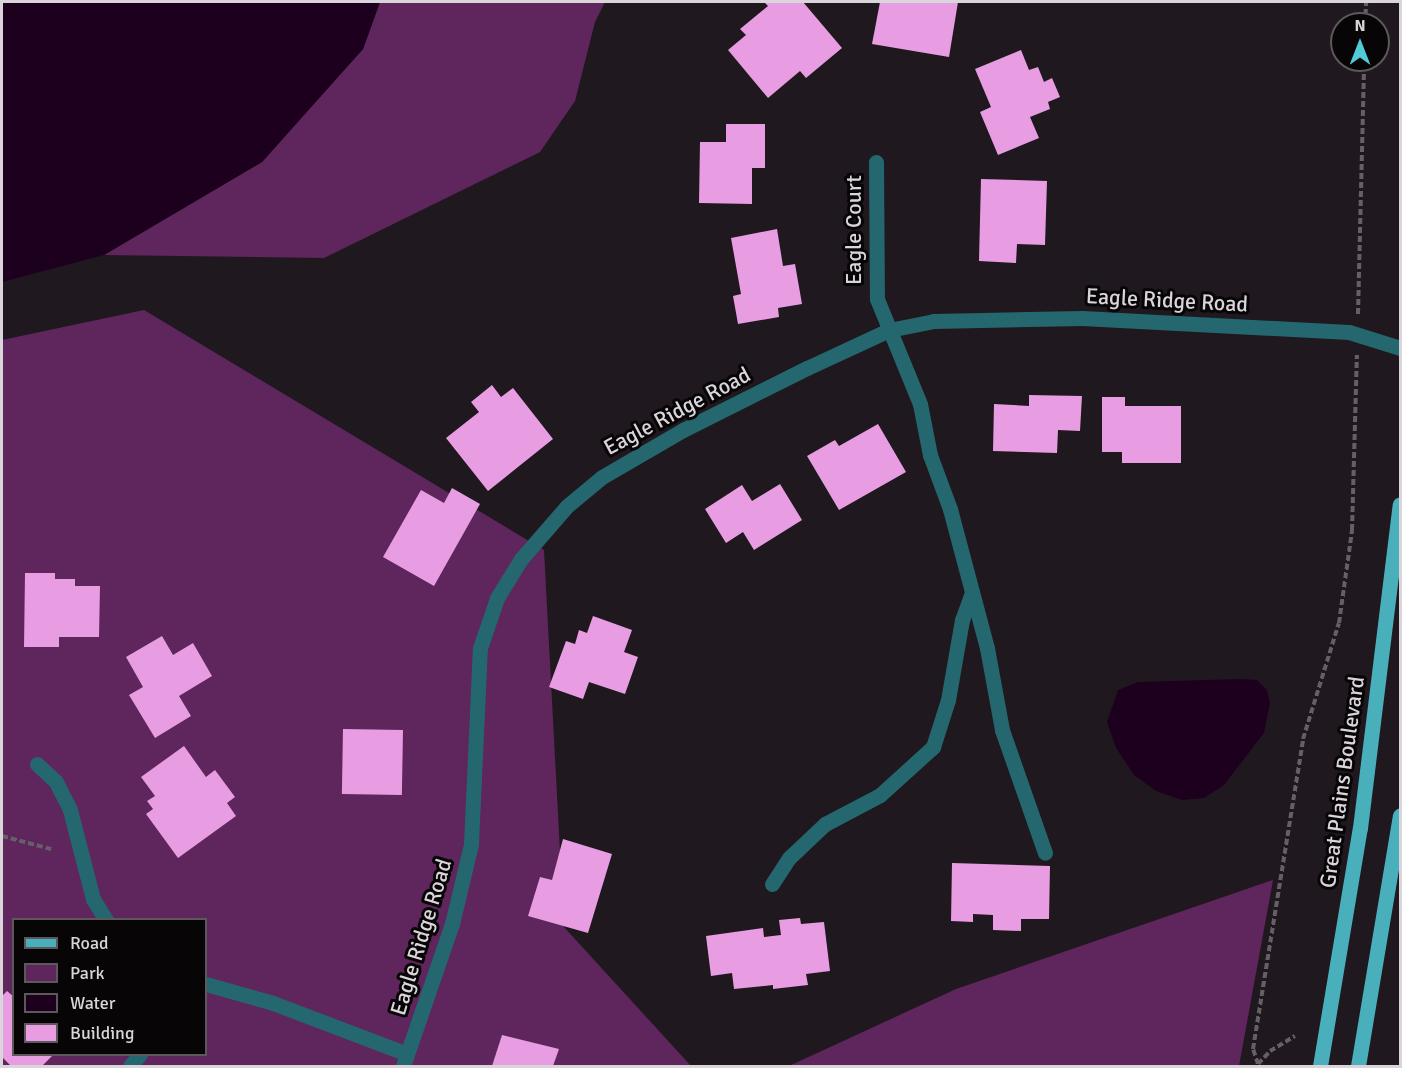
<!DOCTYPE html>
<html>
<head>
<meta charset="utf-8">
<style>
  body { margin:0 }
  #map { position:relative; width:1402px; height:1068px; overflow:hidden; background:#20181f; font-family:Signika,sans-serif }
  div>[style] { position:absolute }
  [style*='--x'] { left:calc(var(--x)*1px); top:calc(var(--y)*1px); width:calc(var(--w)*1px); rotate:calc(var(--a)*1deg) }
  .green>* { inset:0; background:#5f255d }
  .water>* { inset:0; background:#1d001d }
  .building>* { inset:0; background:#e89de2; transform-origin:0 0 }
  .path>* { height:4px; margin-top:-2px; transform-origin:0; background:repeating-linear-gradient(90deg,#665f65 0 6px,transparent 0 9px) }
  .minor>* { height:15px; margin:-7.5px; padding:0 7.5px; transform-origin:7.5px; border-radius:7.5px; background:#24676f }
  .major>* { height:15px; margin:-7.5px; padding:0 7.5px; transform-origin:7.5px; border-radius:7.5px; background:#49b0bb }
  span { translate:-50% -50%; white-space:nowrap; text-align:center; line-height:1.15; -webkit-text-stroke:6px #080507; paint-order:stroke }
  .street-label { font-size:22px; color:#dad5da }
  .frame { position:absolute; inset:0; border:3px solid #dad5da; pointer-events:none }
  .legend { position:absolute; left:12px; top:918px; width:195px; height:138px; box-sizing:border-box; background:#080507; border:2px solid #5c585b; margin:0; padding:8px 10px; list-style:none; font-size:18px; color:#dad5da }
  .legend li { display:flex; align-items:center; gap:12px; height:30px }
  .legend b { width:30px; border:2px solid #5c585b }
  .north { position:absolute; left:1330px; top:12px; width:60px; height:60px; box-sizing:border-box; background:#080507; border:2px solid #5c585b; border-radius:50%; rotate:0deg; font-size:16px; font-weight:700; line-height:24px; text-align:center; color:#dad5da }
  .north::after { content:''; display:block; margin:auto; width:21px; height:27px; background:#52cbd8; clip-path:polygon(50% 0,100% 100%,50% 72%,0 100%) }
</style>
</head>
<body>
<div id="map">
  <div class="green">
    <i style="clip-path:polygon(380px 2px,605px 2px,595px 22px,575px 101px,540px 152px,324px 258px,104px 255px,262px 162px,363px 49px)"></i>
    <i style="clip-path:polygon(evenodd,144px 310px,544px 550px,564px 927px,691px 1066px,2px 1066px,2px 340px,144px 310px,14px 920px,206px 920px,206px 1054px,14px 1054px,14px 920px)"></i>
    <i style="clip-path:polygon(1273px 880px,1239px 1066px,789px 1066px,956px 989px)"></i>
  </div>
  <div class="water">
    <i style="clip-path:polygon(2px 2px,380px 2px,363px 49px,262px 162px,104px 255px,2px 282px)"></i>
    <i style="clip-path:polygon(1241px 679px,1257px 680px,1267px 690px,1270px 703px,1264px 733px,1224px 785px,1204px 798px,1182px 800px,1156px 791px,1134px 775px,1116px 748px,1107px 722px,1118px 690px,1138px 682px)"></i>
  </div>
  <div class="building">
    <i style="clip-path:polygon(764px 2px,803px 2px,842px 48px,806px 78px,800px 71px,768px 98px,728px 50px,746px 35px,740px 29px,768px 6px)"></i>
    <i style="clip-path:polygon(880px 2px,958px 2px,949px 57px,872px 44px)"></i>
    <i style="clip-path:polygon(1021px 50px,1029px 70px,1038px 67px,1044px 82px,1052px 78px,1060px 97px,1048px 102px,1050px 109px,1030px 117px,1039px 138px,998px 155px,980px 112px,991px 107px,975px 69px)"></i>
    <i style="clip-path:polygon(726px 124px,765px 124px,765px 168px,752px 168px,752px 204px,699px 203px,700px 142px,726px 142px)"></i>
    <i style="clip-path:polygon(981px 179px,1047px 181px,1045px 245px,1017px 244px,1016px 263px,979px 261px)"></i>
    <i style="clip-path:polygon(777px 229px,783px 266px,795px 264px,802px 304px,778px 308px,779px 317px,738px 324px,733px 296px,741px 294px,731px 238px)"></i>
    <i style="clip-path:polygon(492px 385px,501px 397px,513px 388px,553px 439px,488px 491px,446px 438px,479px 412px,471px 402px)"></i>
    <i style="clip-path:polygon(1029px 395px,1082px 396px,1080px 431px,1058px 430px,1057px 453px,993px 451px,994px 404px,1029px 406px)"></i>
    <i style="clip-path:polygon(1102px 397px,1125px 397px,1125px 406px,1181px 406px,1181px 463px,1122px 463px,1122px 452px,1102px 452px)"></i>
    <i style="clip-path:polygon(878px 424px,906px 472px,839px 510px,807px 456px,835px 440px,839px 446px)"></i>
    <i style="clip-path:polygon(780px 484px,802px 520px,754px 550px,743px 532px,726px 543px,705px 509px,742px 485px,752px 501px)"></i>
    <i style="clip-path:polygon(452px 488px,480px 504px,434px 586px,383px 557px,421px 490px,444px 503px)"></i>
    <i style="clip-path:polygon(25px 573px,55px 573px,55px 579px,75px 579px,75px 586px,100px 586px,99px 637px,59px 637px,59px 647px,24px 647px)"></i>
    <i style="clip-path:polygon(593px 616px,632px 630px,624px 652px,638px 657px,625px 694px,589px 682px,583px 699px,549px 687px,566px 641px,575px 644px,579px 630px,587px 633px)"></i>
    <i style="clip-path:polygon(162px 636px,173px 655px,193px 643px,212px 676px,179px 696px,191px 716px,155px 738px,129px 695px,143px 687px,126px 657px)"></i>
    <i style="left:343px;top:729px;width:60px;height:65px;rotate:1deg"></i>
    <i style="clip-path:polygon(184px 746px,206px 777px,215px 770px,235px 797px,227px 803px,236px 816px,178px 858px,146px 814px,153px 809px,147px 801px,155px 796px,141px 777px)"></i>
    <i style="clip-path:polygon(563px 839px,612px 854px,588px 933px,528px 916px,540px 877px,552px 880px)"></i>
    <i style="clip-path:polygon(952px 863px,1050px 866px,1049px 919px,1021px 919px,1021px 931px,993px 930px,993px 915px,973px 914px,973px 922px,951px 921px)"></i>
    <i style="clip-path:polygon(800px 918px,801px 924px,824px 922px,830px 971px,806px 974px,808px 985px,773px 989px,773px 985px,734px 989px,732px 973px,711px 976px,706px 936px,763px 928px,764px 937px,781px 935px,779px 920px)"></i>
    <i style="clip-path:polygon(7px 991px,14px 997px,14px 1054px,54px 1054px,42px 1066px,11px 1066px,2px 1057px,2px 996px)"></i>
    <i style="clip-path:polygon(502px 1035px,559px 1049px,553px 1066px,492px 1066px)"></i>
  </div>
  <div class="path">
    <i style="--x:1365;--y:24;--w:22;--a:-87"></i>
    <i style="--x:1358;--y:314;--w:254;--a:-88.6"></i>
    <i style="--x:2;--y:836;--w:51;--a:14.9"></i>
    <i style="--x:1258;--y:1064;--w:16;--a:-108"></i>
    <i style="--x:1253;--y:1049;--w:314;--a:-80.8"></i>
    <i style="--x:1303;--y:739;--w:121;--a:-72.8"></i>
    <i style="--x:1339;--y:623;--w:94;--a:-82"></i>
    <i style="--x:1352;--y:530;--w:175;--a:-88.4"></i>
    <i style="--x:1258;--y:1064;--w:18;--a:-47"></i>
    <i style="--x:1270;--y:1051;--w:29;--a:-31"></i>
  </div>
  <div class="minor">
    <i style="--x:876;--y:162;--w:137;--a:89.6"></i>
    <i style="--x:877;--y:299;--w:113;--a:67.7"></i>
    <i style="--x:920;--y:404;--w:52;--a:78.9"></i>
    <i style="--x:930;--y:455;--w:58;--a:69.7"></i>
    <i style="--x:950;--y:509;--w:144;--a:75.1"></i>
    <i style="--x:987;--y:648;--w:83;--a:79.6"></i>
    <i style="--x:1002;--y:730;--w:130;--a:70.7"></i>
    <i style="--x:37;--y:764;--w:26;--a:43"></i>
    <i style="--x:56;--y:782;--w:31;--a:63"></i>
    <i style="--x:70;--y:810;--w:92;--a:75.5"></i>
    <i style="--x:93;--y:899;--w:25;--a:58"></i>
    <i style="--x:772;--y:884;--w:31;--a:-57"></i>
    <i style="--x:789;--y:858;--w:50;--a:-43.4"></i>
    <i style="--x:825;--y:824;--w:62;--a:-27.8"></i>
    <i style="--x:880;--y:795;--w:72;--a:-42.2"></i>
    <i style="--x:933;--y:747;--w:49;--a:-72.3"></i>
    <i style="--x:948;--y:700;--w:81;--a:-80.1"></i>
    <i style="--x:962;--y:620;--w:29;--a:-70"></i>
    <i style="--x:206;--y:984;--w:70;--a:15.8"></i>
    <i style="--x:273;--y:1003;--w:143;--a:20.8"></i>
    <i style="--x:130;--y:1066;--w:16;--a:-50"></i>
    <i style="--x:403;--y:1066;--w:150;--a:-71"></i>
    <i style="--x:452;--y:924;--w:82;--a:-76.6"></i>
    <i style="--x:471;--y:844;--w:196;--a:-87.4"></i>
    <i style="--x:480;--y:648;--w:53;--a:-71.2"></i>
    <i style="--x:497;--y:598;--w:46;--a:-58.4"></i>
    <i style="--x:521;--y:559;--w:70;--a:-49"></i>
    <i style="--x:567;--y:506;--w:45;--a:-39.6"></i>
    <i style="--x:602;--y:477;--w:94;--a:-30.1"></i>
    <i style="--x:683;--y:430;--w:139;--a:-26.6"></i>
    <i style="--x:807;--y:368;--w:90;--a:-24.9"></i>
    <i style="--x:889;--y:330;--w:46;--a:-11.3"></i>
    <i style="--x:934;--y:321;--w:148;--a:-1.2"></i>
    <i style="--x:1082;--y:318;--w:267;--a:3"></i>
    <i style="--x:1349;--y:332;--w:53;--a:17.4"></i>
  </div>
  <div class="major">
    <i style="--x:1320;--y:1066;--w:241;--a:-80.5"></i>
    <i style="--x:1360;--y:828;--w:326;--a:-83"></i>
    <i style="--x:1358;--y:1066;--w:254;--a:-80.5"></i>
  </div>
  <div class="street-label">
    <span style="left:854px;top:230px;rotate:-90deg">Eagle Court</span>
    <span style="left:1167px;top:300px;rotate:3deg">Eagle Ridge Road</span>
    <span style="left:677px;top:411px;rotate:-28deg">Eagle Ridge Road</span>
    <span style="left:1342px;top:782px;rotate:-82deg">Great Plains Boulevard</span>
    <span style="left:421px;top:937px;rotate:-73deg">Eagle Ridge Road</span>
  </div>
  <div class="frame"></div>
  <ul class="legend">
  <li><b style="height:8px;background:#49b0bb"></b>Road</li>
  <li><b style="height:16px;background:#5f255d"></b>Park</li>
  <li><b style="height:16px;background:#1d001d"></b>Water</li>
  <li><b style="height:16px;background:#e89de2"></b>Building</li>
  </ul>
  <div class="north">N</div>
</div>
</body>
</html>
